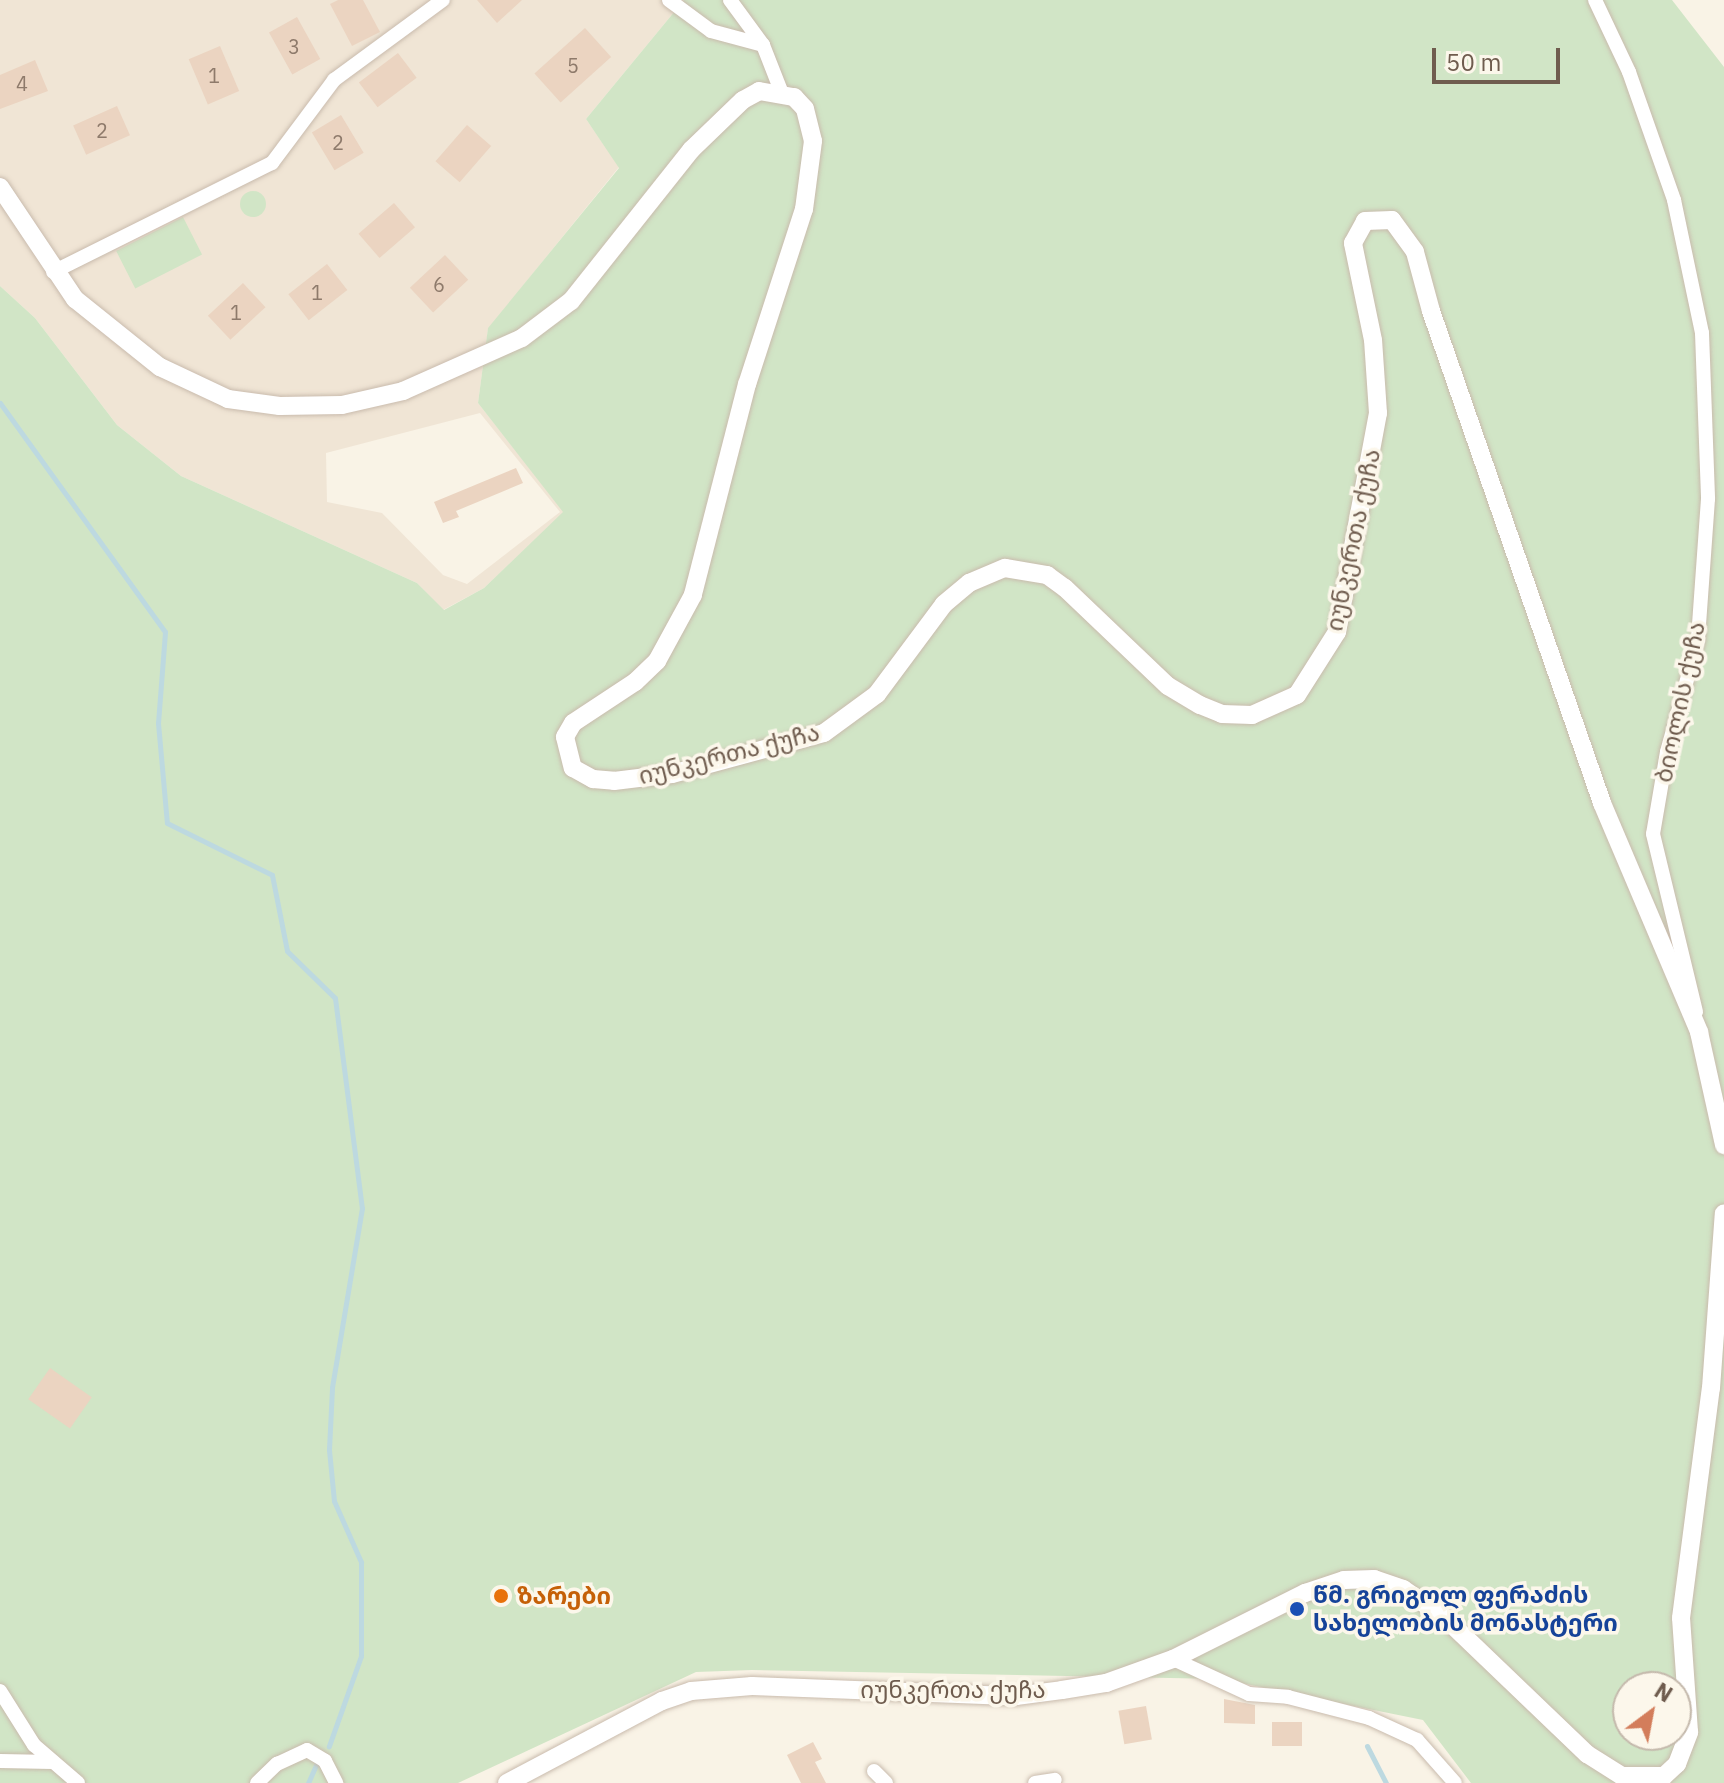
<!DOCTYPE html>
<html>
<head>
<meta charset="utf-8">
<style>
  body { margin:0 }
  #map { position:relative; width:1724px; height:1783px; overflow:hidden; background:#f9f3e6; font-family:"IBM Plex Sans","Noto Sans Georgian",sans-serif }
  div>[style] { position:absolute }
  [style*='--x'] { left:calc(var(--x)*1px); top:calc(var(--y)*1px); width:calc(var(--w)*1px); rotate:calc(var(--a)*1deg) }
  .residential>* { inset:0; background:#f0e5d5 }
  .green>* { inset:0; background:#d1e5c6; transform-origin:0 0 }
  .round { border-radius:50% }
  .stream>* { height:5px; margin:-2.5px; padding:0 2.5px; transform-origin:2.5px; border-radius:2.5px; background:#bdd9e0 }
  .building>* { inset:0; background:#ebd4c1; transform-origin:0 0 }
  .roads { filter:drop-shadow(0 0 2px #c9bbad) drop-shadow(0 0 2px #c9bbad) }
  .minor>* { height:14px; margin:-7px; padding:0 7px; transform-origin:7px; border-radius:7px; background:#fff }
  .secondary>* { height:18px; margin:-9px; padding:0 9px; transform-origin:9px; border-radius:9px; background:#fff }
  .dots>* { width:22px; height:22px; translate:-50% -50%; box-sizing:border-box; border:4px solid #fcf7eb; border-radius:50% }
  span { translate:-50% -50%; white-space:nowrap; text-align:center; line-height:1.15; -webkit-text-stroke:7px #fcf7eb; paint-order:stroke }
  .number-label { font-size:20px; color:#8e7a6b }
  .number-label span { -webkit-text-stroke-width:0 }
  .street-label { font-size:24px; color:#6f5c4e }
  .transit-label { font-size:24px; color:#164399; font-weight:700 }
  .left { translate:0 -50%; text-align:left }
  .food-label { font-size:24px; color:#c56008; font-weight:700 }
  .north { position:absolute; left:1612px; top:1671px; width:80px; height:80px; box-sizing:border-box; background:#fcf7eb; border:2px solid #c4b9ac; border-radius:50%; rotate:32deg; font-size:22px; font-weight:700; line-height:32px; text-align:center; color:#6f5c4e }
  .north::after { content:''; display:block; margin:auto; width:28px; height:36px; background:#d37d5b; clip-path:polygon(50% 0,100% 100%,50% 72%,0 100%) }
  .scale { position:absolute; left:1432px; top:48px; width:128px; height:36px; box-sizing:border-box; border:4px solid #6f5c4e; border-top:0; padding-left:10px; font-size:24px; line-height:28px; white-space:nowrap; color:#6f5c4e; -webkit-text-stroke:6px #fcf7eb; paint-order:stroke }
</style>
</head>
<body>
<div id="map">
  <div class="residential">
    <i style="clip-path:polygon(evenodd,0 0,684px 0,586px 119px,619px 167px,488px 329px,478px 403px,564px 512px,484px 588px,443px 610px,417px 583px,181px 476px,117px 425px,35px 318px,0 286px,0 0,480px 413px,560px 512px,467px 584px,443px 575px,382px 513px,327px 502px,326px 453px,480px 413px)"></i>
  </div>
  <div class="green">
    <i style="clip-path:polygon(evenodd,684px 0,1672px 0,1724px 67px,1724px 1783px,1471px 1783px,1423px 1720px,1221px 1679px,752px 1670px,696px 1672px,458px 1783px,0 1783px,0 286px,35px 318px,117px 425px,181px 476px,417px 583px,444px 610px,484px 588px,563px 512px,478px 403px,488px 328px,619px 168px,586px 119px,684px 0,1628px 1687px,1676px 1687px,1676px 1735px,1628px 1735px,1628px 1687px)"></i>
    <i class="round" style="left:240px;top:191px;width:26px;height:26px"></i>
    <i style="left:183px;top:217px;width:42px;height:75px;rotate:63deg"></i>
  </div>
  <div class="stream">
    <i style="--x:0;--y:403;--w:282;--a:54.2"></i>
    <i style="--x:165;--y:632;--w:91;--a:94.4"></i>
    <i style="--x:158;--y:723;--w:100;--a:84.9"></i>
    <i style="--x:167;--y:823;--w:117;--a:26.3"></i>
    <i style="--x:272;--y:875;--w:77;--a:78.8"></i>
    <i style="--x:287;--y:951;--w:67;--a:44.4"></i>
    <i style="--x:335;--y:998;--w:212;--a:82.7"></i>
    <i style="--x:362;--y:1208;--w:182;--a:99.5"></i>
    <i style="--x:332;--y:1388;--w:62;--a:92.8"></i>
    <i style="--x:329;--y:1450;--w:51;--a:84.4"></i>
    <i style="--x:334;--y:1501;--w:67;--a:66.1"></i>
    <i style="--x:361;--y:1562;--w:94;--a:90"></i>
    <i style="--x:361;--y:1656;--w:96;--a:109.6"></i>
    <i style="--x:1367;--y:1746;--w:42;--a:62.8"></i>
    <i style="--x:308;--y:1783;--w:20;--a:-66"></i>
  </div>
  <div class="building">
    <i style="clip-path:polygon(338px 0,363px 0,380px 32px,352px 46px,330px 4px)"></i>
    <i style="clip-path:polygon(477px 0,522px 0,497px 23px)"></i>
    <i style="left:297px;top:17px;width:48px;height:32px;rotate:61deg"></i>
    <i style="left:585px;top:28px;width:39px;height:68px;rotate:48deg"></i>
    <i style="left:220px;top:46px;width:49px;height:34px;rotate:67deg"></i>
    <i style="left:398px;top:53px;width:31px;height:49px;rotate:53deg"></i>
    <i style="clip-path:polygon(35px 60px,48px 91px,0 109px,0 75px)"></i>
    <i style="left:117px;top:106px;width:32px;height:48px;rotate:66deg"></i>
    <i style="left:341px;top:115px;width:44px;height:34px;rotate:59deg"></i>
    <i style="left:467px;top:125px;width:32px;height:48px;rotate:41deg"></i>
    <i style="left:394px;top:203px;width:32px;height:47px;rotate:49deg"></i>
    <i style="left:445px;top:255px;width:34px;height:48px;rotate:47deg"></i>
    <i style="left:327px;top:264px;width:33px;height:49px;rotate:52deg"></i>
    <i style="left:243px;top:283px;width:33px;height:48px;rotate:47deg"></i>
    <i style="clip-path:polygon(516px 468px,523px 483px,456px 511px,459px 517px,443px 523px,434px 502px)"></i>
    <i style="left:50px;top:1368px;width:51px;height:38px;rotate:35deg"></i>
    <i style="left:498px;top:1586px;width:17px;height:14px;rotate:31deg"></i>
    <i style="clip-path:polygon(1224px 1699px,1255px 1705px,1255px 1724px,1224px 1723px)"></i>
    <i style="left:1146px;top:1706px;width:34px;height:28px;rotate:80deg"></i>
    <i style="left:1272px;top:1722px;width:30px;height:24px"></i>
    <i style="clip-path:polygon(813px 1742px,822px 1759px,815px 1762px,826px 1783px,801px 1783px,787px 1755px)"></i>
  </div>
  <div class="roads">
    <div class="minor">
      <i style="--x:669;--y:0;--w:52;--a:36.4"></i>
      <i style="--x:711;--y:31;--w:54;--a:15.1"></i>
      <i style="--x:730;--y:0;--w:56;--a:53.7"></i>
      <i style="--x:763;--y:45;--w:49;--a:68.6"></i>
      <i style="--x:1595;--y:0;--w:80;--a:64.7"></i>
      <i style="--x:1629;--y:72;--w:136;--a:70.6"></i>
      <i style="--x:1674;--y:200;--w:136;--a:78.1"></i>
      <i style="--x:1702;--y:333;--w:166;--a:87.9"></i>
      <i style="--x:1708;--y:499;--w:141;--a:94.1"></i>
      <i style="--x:1698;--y:640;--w:116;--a:105.5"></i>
      <i style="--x:1667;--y:752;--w:83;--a:99.7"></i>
      <i style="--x:1653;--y:834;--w:183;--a:76.4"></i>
      <i style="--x:53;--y:272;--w:245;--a:-26.5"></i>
      <i style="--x:272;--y:163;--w:104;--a:-53.2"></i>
      <i style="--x:334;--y:80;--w:135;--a:-36.3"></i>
      <i style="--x:1173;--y:1659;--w:84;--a:24.7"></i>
      <i style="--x:1249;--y:1694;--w:39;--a:4"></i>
      <i style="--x:1288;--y:1697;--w:84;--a:14.5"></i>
      <i style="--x:1369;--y:1718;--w:53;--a:24.6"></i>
      <i style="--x:1417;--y:1740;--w:57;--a:48.5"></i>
      <i style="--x:0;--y:1691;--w:64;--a:57.8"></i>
      <i style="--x:34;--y:1745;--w:58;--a:40.8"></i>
      <i style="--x:0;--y:1761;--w:53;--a:1.1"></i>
      <i style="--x:874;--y:1771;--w:17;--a:45"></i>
      <i style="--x:257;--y:1783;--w:28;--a:-44"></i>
      <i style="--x:277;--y:1764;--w:33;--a:-25"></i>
      <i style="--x:307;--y:1750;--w:21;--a:31"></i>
      <i style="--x:325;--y:1761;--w:25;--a:63"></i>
      <i style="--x:1035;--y:1783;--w:20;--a:-9"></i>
    </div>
    <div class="secondary">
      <i style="--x:0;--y:187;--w:135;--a:56.2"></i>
      <i style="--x:75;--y:299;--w:109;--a:38.7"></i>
      <i style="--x:160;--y:367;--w:75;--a:25.2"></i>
      <i style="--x:228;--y:399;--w:52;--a:7.7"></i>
      <i style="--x:280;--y:406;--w:62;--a:-0.9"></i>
      <i style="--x:342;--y:405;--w:63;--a:-12.9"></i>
      <i style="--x:403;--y:391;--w:130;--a:-24"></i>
      <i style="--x:522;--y:338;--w:61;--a:-37.1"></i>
      <i style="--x:571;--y:301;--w:193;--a:-51.5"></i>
      <i style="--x:691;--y:150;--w:72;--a:-43.9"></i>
      <i style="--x:743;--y:100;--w:18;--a:-29"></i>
      <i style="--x:759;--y:91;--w:36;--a:10"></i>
      <i style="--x:794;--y:97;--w:16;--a:47"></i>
      <i style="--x:805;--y:109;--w:33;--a:76"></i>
      <i style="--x:813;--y:141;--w:69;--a:97.5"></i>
      <i style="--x:804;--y:209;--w:184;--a:108"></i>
      <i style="--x:747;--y:384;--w:218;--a:104.4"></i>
      <i style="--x:693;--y:595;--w:75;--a:118.6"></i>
      <i style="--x:657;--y:661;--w:30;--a:136"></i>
      <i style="--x:635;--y:682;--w:74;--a:146.5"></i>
      <i style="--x:573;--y:723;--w:16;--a:120"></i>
      <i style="--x:565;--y:737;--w:32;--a:76"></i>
      <i style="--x:573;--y:768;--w:23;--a:29"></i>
      <i style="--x:593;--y:779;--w:21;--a:5"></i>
      <i style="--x:614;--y:781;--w:58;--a:-6.9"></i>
      <i style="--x:672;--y:774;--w:157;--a:-15.1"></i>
      <i style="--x:824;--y:733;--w:66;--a:-36.3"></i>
      <i style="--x:877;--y:694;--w:112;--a:-53.3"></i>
      <i style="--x:944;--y:604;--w:33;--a:-40"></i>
      <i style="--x:969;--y:583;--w:39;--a:-23"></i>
      <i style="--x:1005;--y:568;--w:43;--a:9.5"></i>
      <i style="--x:1047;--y:575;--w:22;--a:36"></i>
      <i style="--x:1065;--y:588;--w:142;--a:43.6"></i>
      <i style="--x:1168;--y:686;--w:37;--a:31"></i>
      <i style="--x:1200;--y:705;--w:24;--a:22"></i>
      <i style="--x:1222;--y:714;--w:30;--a:2"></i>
      <i style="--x:1252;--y:715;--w:49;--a:-24"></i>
      <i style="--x:1297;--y:695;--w:75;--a:-57.6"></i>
      <i style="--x:1337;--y:632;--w:223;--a:-79.4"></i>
      <i style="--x:1378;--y:413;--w:73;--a:-93.9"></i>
      <i style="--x:1373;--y:340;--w:99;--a:-101.7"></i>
      <i style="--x:1353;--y:243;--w:25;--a:-61"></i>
      <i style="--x:1365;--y:221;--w:27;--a:-2"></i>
      <i style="--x:1392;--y:220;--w:39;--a:54"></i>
      <i style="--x:1415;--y:252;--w:61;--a:74.8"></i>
      <i style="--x:1431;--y:311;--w:521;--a:70.83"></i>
      <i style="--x:1602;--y:803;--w:249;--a:67"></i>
      <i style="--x:1699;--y:1032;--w:116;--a:77.5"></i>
      <i style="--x:507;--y:1783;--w:175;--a:-27.9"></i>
      <i style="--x:662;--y:1701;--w:31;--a:-19"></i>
      <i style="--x:691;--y:1691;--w:61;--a:-4.7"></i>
      <i style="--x:752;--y:1686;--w:264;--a:2.2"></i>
      <i style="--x:1016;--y:1696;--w:46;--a:-7.4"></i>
      <i style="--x:1062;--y:1690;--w:45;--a:-9"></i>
      <i style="--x:1106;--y:1683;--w:71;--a:-19.7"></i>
      <i style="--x:1173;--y:1659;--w:148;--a:-26.6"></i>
      <i style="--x:1305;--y:1593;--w:41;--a:-18.4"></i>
      <i style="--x:1344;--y:1580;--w:30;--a:-2"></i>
      <i style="--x:1374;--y:1579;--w:31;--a:19"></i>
      <i style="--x:1403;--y:1589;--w:51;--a:34.6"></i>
      <i style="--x:1445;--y:1618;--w:197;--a:43.8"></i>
      <i style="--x:1587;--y:1754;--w:41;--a:32.2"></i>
      <i style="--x:1622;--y:1776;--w:42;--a:0"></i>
      <i style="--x:1664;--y:1776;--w:18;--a:-43"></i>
      <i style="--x:1677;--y:1764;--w:34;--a:-69"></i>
      <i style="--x:1689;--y:1732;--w:114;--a:-94"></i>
      <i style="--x:1681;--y:1618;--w:232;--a:-82.6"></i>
      <i style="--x:1711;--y:1388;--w:175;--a:-85.8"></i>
    </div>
  </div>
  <div class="dots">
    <i style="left:501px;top:1596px;background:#e8710a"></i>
    <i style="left:1297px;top:1609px;background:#1a4fb4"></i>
  </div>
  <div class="number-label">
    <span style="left:294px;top:46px">3</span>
    <span style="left:573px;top:65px">5</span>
    <span style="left:214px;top:75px">1</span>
    <span style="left:22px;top:83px">4</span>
    <span style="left:102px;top:130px">2</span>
    <span style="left:338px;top:142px">2</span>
    <span style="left:439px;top:284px">6</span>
    <span style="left:317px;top:292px">1</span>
    <span style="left:236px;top:312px">1</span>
  </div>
  <div class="street-label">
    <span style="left:1353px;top:540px;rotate:-78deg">იუნკერთა ქუჩა</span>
    <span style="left:1680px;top:702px;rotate:-78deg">ბიოლის ქუჩა</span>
    <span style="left:729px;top:754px;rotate:-14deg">იუნკერთა ქუჩა</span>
    <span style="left:953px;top:1690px">იუნკერთა ქუჩა</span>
  </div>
  <div class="transit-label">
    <span class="left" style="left:1313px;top:1609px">წმ. გრიგოლ ფერაძის<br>სახელობის მონასტერი</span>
  </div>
  <div class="food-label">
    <span class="left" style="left:517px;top:1596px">ზარები</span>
  </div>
  <div class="north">N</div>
  <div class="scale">50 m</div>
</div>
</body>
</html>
